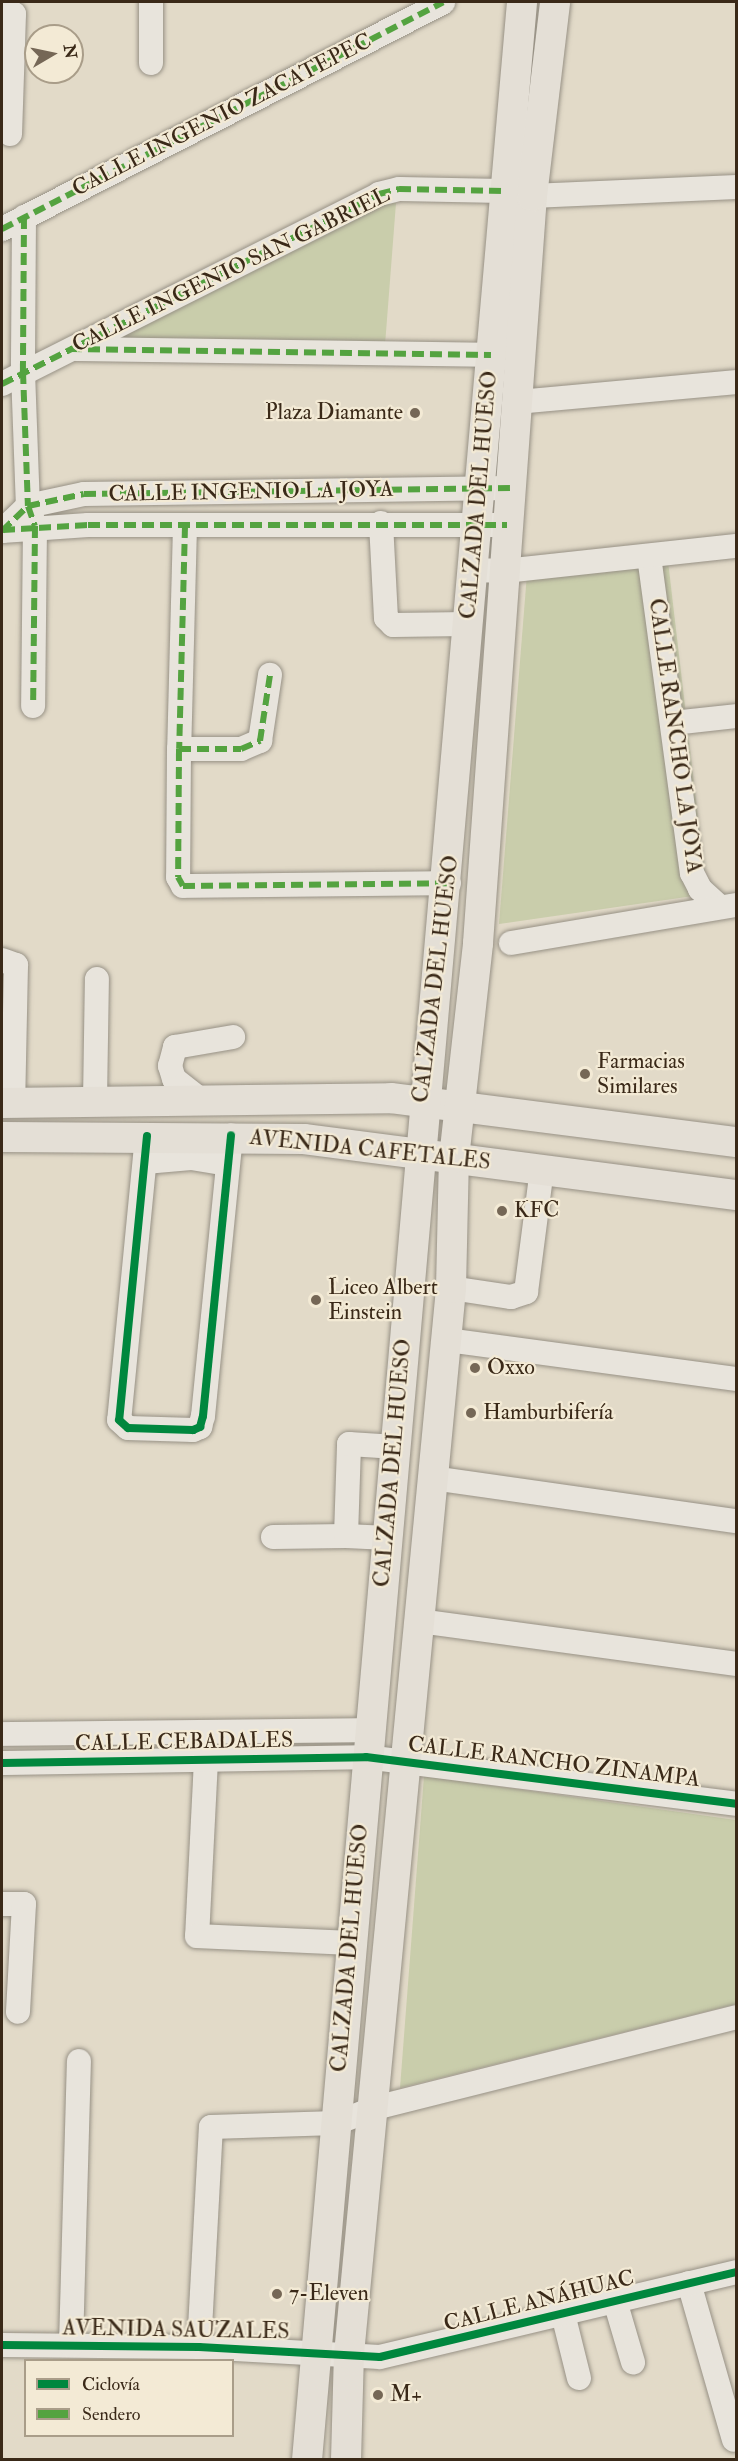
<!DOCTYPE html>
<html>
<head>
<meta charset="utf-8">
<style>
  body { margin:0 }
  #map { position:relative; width:738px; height:2461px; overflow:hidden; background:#e2dac8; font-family:"IM FELL Double Pica",serif }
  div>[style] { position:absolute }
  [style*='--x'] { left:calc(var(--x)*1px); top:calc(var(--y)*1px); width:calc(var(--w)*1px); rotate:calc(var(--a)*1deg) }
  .green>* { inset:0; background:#c9cdab }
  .roads { filter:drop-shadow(0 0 2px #979185) drop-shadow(0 0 2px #979185) }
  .minor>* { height:24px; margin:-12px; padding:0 12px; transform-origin:12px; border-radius:12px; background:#e8e4dc }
  .major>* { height:30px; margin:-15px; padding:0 15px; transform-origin:15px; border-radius:15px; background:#e4dfd6 }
  .quiet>* { height:6px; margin-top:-3px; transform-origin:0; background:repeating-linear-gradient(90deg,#54a340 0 12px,transparent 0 18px) }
  .cycleway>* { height:8px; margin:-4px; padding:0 4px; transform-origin:4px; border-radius:4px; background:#00873e }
  .dots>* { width:16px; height:16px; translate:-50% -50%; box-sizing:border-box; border:3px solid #f3ead5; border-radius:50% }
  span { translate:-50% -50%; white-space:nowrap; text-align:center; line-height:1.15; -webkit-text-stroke:4.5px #f3ead5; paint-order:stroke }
  .street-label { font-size:22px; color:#3a2918 }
  .poi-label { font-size:22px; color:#3a2918 }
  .right { translate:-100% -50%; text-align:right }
  .left { translate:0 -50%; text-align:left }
  .frame { position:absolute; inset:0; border:3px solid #3a2918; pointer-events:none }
  .legend { position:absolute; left:24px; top:2359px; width:210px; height:78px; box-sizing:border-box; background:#f3ead5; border:2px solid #a99d89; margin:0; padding:8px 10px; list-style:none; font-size:18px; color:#3a2918 }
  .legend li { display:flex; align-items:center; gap:12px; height:30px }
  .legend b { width:30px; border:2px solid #a99d89 }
  .north { position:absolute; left:24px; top:24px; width:60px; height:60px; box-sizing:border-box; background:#f3ead5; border:2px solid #a99d89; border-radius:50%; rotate:81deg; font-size:16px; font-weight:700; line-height:24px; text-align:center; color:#3a2918 }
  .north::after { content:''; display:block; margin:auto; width:21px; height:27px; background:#756756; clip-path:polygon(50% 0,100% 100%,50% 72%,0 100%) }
</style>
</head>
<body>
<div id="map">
  <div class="green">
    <i style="clip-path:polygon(366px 202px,396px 203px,385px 345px,108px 340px)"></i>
    <i style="clip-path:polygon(668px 561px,707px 894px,499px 924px,527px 574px)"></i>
    <i style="clip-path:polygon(424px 1776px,736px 1820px,736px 2004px,400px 2088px)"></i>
  </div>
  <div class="roads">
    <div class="minor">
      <i style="--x:151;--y:2;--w:61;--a:90"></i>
      <i style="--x:2;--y:9;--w:13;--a:23"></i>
      <i style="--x:14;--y:14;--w:120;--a:91.9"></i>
      <i style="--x:532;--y:196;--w:204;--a:-2.5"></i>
      <i style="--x:24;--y:217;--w:155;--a:90.4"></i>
      <i style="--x:23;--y:372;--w:134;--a:87.9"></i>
      <i style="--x:28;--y:506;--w:21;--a:71"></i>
      <i style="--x:35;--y:526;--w:180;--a:90.6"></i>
      <i style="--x:2;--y:229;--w:496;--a:-27.2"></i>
      <i style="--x:73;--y:349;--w:418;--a:0.8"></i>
      <i style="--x:2;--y:384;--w:422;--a:-26.7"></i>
      <i style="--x:379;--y:194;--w:21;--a:-14"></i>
      <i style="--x:399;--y:189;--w:105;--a:1.1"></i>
      <i style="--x:517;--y:402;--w:220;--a:-5.2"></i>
      <i style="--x:381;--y:523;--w:95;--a:87"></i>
      <i style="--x:386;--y:618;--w:10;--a:45"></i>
      <i style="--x:393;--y:625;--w:75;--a:-0.8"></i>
      <i style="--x:185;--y:526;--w:223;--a:91.5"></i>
      <i style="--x:179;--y:749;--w:62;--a:0"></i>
      <i style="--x:241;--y:749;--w:21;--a:-23"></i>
      <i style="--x:260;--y:741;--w:67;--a:-81.4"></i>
      <i style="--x:2;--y:531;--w:36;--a:-44"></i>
      <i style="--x:28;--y:506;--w:57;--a:-12.1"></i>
      <i style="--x:84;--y:494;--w:426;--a:-0.8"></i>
      <i style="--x:2;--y:531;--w:86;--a:-4"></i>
      <i style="--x:88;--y:525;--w:419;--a:0"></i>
      <i style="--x:649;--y:556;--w:320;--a:82.3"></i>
      <i style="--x:692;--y:873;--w:18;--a:63"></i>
      <i style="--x:700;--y:889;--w:27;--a:42"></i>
      <i style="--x:474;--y:570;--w:31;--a:2"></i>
      <i style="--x:505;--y:571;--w:232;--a:-6.2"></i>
      <i style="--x:673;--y:723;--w:63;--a:-6.3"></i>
      <i style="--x:179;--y:749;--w:128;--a:90.4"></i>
      <i style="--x:178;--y:877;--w:10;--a:61"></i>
      <i style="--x:183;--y:886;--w:266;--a:-0.6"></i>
      <i style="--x:511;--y:943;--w:228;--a:-9.6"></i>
      <i style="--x:2;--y:960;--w:15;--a:20"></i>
      <i style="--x:16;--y:965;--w:138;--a:91.2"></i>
      <i style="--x:201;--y:1100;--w:34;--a:-142"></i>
      <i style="--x:174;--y:1079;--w:14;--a:-107"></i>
      <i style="--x:170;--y:1066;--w:20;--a:-75"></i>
      <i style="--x:175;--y:1047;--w:59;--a:-9.8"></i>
      <i style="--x:95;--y:1101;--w:122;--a:-89.1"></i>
      <i style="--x:147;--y:1136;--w:285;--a:95.6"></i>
      <i style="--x:119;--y:1420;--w:12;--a:42"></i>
      <i style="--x:128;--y:1428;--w:65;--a:1.8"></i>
      <i style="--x:193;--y:1430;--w:8;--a:-23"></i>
      <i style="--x:200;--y:1427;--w:11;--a:-75"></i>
      <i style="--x:203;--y:1416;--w:282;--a:-84.3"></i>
      <i style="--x:145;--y:1162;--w:46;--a:-5"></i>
      <i style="--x:191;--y:1158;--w:37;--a:9"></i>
      <i style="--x:451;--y:1288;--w:61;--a:8.5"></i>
      <i style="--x:511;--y:1297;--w:16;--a:-18"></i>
      <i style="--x:526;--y:1292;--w:124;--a:-82.6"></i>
      <i style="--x:447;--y:1340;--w:292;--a:7.7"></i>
      <i style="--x:433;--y:1478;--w:306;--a:8.1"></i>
      <i style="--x:273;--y:1537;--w:73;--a:-0.8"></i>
      <i style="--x:388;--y:1538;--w:42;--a:-177.3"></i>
      <i style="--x:346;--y:1536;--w:92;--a:-88.1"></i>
      <i style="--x:349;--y:1444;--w:47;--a:3.7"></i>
      <i style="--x:419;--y:1621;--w:320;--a:7.7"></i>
      <i style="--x:2;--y:1734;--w:367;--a:-0.6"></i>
      <i style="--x:206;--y:1760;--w:176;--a:92.9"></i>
      <i style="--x:197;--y:1936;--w:154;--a:2.6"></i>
      <i style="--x:2;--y:1763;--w:364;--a:-0.9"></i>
      <i style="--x:366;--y:1757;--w:373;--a:7.2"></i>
      <i style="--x:2;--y:1904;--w:22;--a:0"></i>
      <i style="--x:24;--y:1904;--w:108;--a:93.2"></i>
      <i style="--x:689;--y:2283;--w:163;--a:74"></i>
      <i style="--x:615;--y:2301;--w:64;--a:73.6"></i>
      <i style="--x:563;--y:2314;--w:66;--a:76"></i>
      <i style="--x:2;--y:2345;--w:197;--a:0.6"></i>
      <i style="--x:199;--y:2347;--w:181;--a:3.2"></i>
      <i style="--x:380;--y:2357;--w:366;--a:-13.4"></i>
      <i style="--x:71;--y:2345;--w:284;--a:-88.4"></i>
      <i style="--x:199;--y:2347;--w:220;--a:-86.9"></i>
      <i style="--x:211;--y:2127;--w:125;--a:-1.8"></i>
      <i style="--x:336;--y:2123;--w:42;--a:-21"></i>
      <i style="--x:375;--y:2108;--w:372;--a:-14.1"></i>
    </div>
    <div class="major">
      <i style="--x:2;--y:1103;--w:389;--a:-0.7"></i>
      <i style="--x:391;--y:1098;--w:348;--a:7.3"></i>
      <i style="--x:2;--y:1137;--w:302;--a:0.4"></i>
      <i style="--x:304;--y:1139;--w:436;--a:7.4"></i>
      <i style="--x:307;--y:2460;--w:2467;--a:-85"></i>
      <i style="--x:346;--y:2460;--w:106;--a:-88.4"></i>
      <i style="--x:349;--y:2354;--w:1071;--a:-84.53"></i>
      <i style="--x:451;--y:1288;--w:130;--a:-88.7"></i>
      <i style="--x:454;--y:1158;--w:216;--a:-83.6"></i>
      <i style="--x:478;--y:943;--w:749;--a:-85.87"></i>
      <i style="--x:532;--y:196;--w:195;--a:-83.2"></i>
    </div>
  </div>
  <div class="quiet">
    <i style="--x:24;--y:217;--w:155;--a:90.4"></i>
    <i style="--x:23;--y:372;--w:134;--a:87.9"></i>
    <i style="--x:28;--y:506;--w:21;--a:71"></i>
    <i style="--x:35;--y:526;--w:180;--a:90.6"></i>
    <i style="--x:2;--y:229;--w:496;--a:-27.2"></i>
    <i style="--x:70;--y:349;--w:421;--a:0.8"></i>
    <i style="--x:2;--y:384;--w:422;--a:-26.7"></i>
    <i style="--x:379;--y:194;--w:21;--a:-14"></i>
    <i style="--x:399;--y:189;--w:105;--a:1.1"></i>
    <i style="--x:185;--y:526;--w:223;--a:91.5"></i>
    <i style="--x:179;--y:749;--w:62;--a:0"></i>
    <i style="--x:241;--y:749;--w:21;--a:-23"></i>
    <i style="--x:260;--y:741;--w:67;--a:-81.4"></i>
    <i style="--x:3;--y:530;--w:85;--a:-3.4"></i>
    <i style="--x:88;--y:525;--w:419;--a:0"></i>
    <i style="--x:2;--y:531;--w:36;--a:-44"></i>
    <i style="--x:28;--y:506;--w:57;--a:-12.1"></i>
    <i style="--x:84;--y:494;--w:426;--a:-0.8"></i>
    <i style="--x:179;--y:749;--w:128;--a:90.4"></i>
    <i style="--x:178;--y:877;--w:10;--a:61"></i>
    <i style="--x:183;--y:886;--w:266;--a:-0.6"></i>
  </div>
  <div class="cycleway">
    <i style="--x:147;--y:1136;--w:285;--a:95.6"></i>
    <i style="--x:119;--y:1420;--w:12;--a:42"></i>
    <i style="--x:128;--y:1428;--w:65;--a:1.8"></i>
    <i style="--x:193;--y:1430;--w:8;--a:-23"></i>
    <i style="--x:200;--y:1427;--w:11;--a:-75"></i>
    <i style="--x:203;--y:1416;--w:282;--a:-84.3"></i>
    <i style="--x:2;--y:1763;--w:364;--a:-0.9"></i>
    <i style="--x:366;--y:1757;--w:373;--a:7.2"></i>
    <i style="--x:2;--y:2345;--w:197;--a:0.6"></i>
    <i style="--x:199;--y:2347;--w:181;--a:3.2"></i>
    <i style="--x:380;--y:2357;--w:366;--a:-13.4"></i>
  </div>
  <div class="dots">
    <i style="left:415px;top:413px;background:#756756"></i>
    <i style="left:585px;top:1074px;background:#756756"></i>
    <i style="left:502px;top:1211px;background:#756756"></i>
    <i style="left:316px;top:1300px;background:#756756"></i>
    <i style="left:475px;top:1368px;background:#756756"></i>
    <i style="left:471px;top:1413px;background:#756756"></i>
    <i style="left:277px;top:2294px;background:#756756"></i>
    <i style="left:378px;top:2395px;background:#756756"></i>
  </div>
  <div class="street-label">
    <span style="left:222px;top:115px;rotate:-27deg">CALLE INGENIO ZACATEPEC</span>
    <span style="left:231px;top:270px;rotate:-26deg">CALLE INGENIO SAN GABRIEL</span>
    <span style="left:251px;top:492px;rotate:-1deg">CALLE INGENIO LA JOYA</span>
    <span style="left:479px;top:495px;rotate:-85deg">CALZADA DEL HUESO</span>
    <span style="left:675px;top:736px;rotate:82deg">CALLE RANCHO LA JOYA</span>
    <span style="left:436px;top:979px;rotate:-83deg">CALZADA DEL HUESO</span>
    <span style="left:370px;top:1150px;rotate:6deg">AVENIDA CAFETALES</span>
    <span style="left:393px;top:1463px;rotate:-85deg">CALZADA DEL HUESO</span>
    <span style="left:184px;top:1742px;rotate:-1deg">CALLE CEBADALES</span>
    <span style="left:554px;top:1762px;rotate:7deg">CALLE RANCHO ZINAMPA</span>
    <span style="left:350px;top:1948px;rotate:-85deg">CALZADA DEL HUESO</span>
    <span style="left:539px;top:2301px;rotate:-14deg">CALLE ANÁHUAC</span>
    <span style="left:176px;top:2330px;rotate:1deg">AVENIDA SAUZALES</span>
  </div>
  <div class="poi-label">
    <span class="right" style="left:403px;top:413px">Plaza Diamante</span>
    <span class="left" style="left:597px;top:1074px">Farmacias<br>Similares</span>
    <span class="left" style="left:514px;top:1211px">KFC</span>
    <span class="left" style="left:328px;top:1300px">Liceo Albert<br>Einstein</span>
    <span class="left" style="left:487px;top:1368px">Oxxo</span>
    <span class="left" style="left:483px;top:1413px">Hamburbifería</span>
    <span class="left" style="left:289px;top:2294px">7-Eleven</span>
    <span class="left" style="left:390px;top:2395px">M+</span>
  </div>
  <div class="frame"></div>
  <ul class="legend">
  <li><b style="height:8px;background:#00873e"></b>Ciclovía</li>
  <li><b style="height:8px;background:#54a340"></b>Sendero</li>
  </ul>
  <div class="north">N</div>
</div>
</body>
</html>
